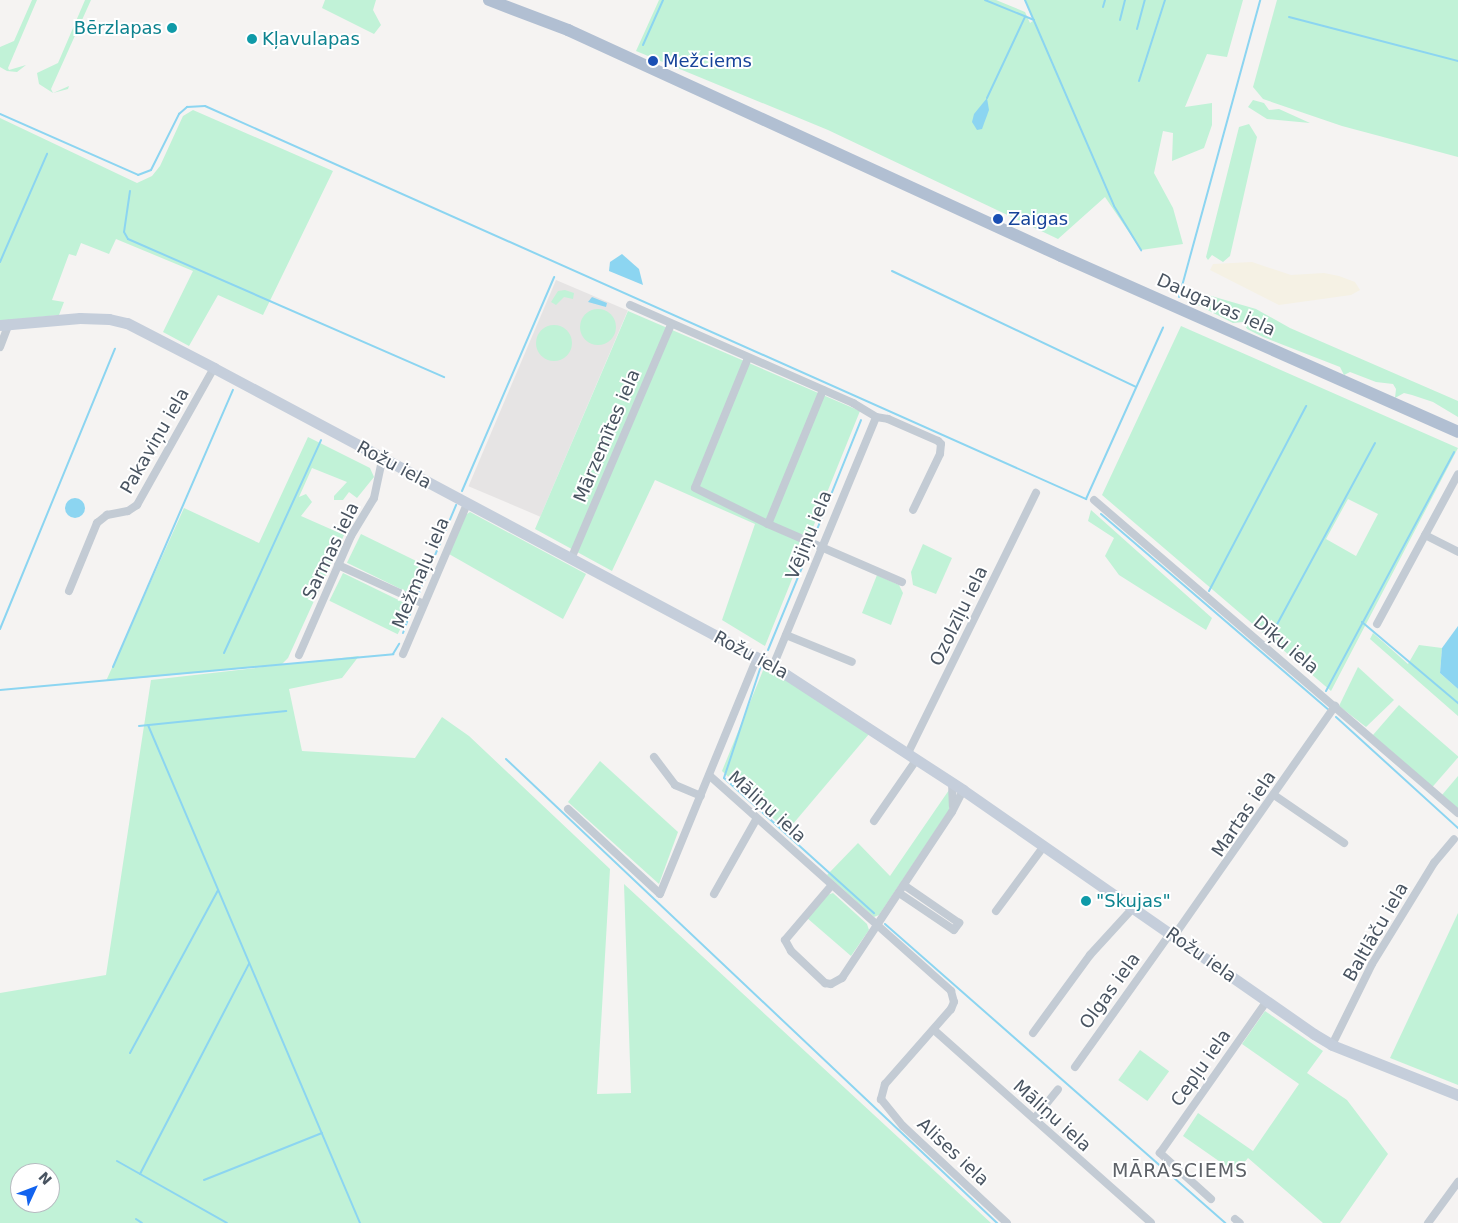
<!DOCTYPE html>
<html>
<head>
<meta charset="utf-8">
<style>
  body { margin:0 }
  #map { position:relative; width:1458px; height:1223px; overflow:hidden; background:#f5f3f2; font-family:"DejaVu Sans",sans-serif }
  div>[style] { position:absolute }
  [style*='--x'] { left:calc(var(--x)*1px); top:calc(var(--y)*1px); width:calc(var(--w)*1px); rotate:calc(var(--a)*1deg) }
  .education>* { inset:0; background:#e6e4e4; transform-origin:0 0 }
  .green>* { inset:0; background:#c1f2d7; transform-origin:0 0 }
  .round { border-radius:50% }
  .sand>* { inset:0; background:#f5f1e4 }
  .water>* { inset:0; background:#8cd5f1 }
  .stream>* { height:2px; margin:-1px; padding:0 1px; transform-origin:1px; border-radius:1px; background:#8cd5f1 }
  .street>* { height:8px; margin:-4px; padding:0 4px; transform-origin:4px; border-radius:4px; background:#c3cbd4 }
  .secondary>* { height:11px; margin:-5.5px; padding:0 5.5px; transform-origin:5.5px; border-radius:5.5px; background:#c5cedb }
  .primary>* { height:12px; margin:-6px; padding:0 6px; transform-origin:6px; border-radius:6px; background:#b1bfd2 }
  .dots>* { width:14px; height:14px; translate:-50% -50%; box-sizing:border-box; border:2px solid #fff; border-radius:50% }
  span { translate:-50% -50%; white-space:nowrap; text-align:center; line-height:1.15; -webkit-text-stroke:4px #fff; paint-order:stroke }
  .culture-label { font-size:18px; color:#0d838f }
  .right { translate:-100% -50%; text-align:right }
  .left { translate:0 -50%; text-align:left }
  .transit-label { font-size:18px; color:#164399 }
  .street-label { font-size:18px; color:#495461 }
  .neighbourhood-label { font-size:19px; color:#5e6268; letter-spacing:1px }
  .north { position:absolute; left:10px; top:1163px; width:50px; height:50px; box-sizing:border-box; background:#fff; border:1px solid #b6bbc0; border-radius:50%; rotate:47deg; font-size:14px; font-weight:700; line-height:20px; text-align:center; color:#495461 }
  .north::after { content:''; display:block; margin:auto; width:18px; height:22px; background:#1263ef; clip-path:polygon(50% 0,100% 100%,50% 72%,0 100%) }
</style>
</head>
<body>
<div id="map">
  <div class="education">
    <i style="left:556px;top:280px;width:78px;height:224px;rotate:23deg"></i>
  </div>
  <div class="green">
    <i style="clip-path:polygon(32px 0,37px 0,8px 68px,9px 70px,26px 65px,17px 72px,7px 71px,0 67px,0 47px,14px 41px)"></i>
    <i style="clip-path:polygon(85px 0,91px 0,51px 89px,53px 93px,69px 86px,68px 89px,53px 93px,39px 84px,37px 73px,58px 63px)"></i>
    <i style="clip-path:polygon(325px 0,376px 0,373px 10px,381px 25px,374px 34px,322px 8px)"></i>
    <i style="clip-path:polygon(659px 0,996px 0,1025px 12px,1030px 23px,1034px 20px,1025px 0,1243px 0,1227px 57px,1207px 54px,1185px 107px,1212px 103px,1212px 125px,1204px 148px,1172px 161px,1173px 133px,1163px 131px,1154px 173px,1173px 208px,1183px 244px,1141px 250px,1105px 197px,1058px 239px,828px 130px,636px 51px)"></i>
    <i style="clip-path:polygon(1277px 0,1458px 0,1458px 157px,1342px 126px,1263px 99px,1253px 87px)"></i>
    <i style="clip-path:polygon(1253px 100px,1264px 103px,1269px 110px,1279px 109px,1310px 123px,1267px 119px,1248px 107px)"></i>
    <i style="clip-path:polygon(193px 110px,333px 171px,263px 315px,218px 295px,189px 346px,163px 332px,193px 271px,116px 239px,109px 254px,81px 243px,76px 256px,69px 254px,52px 300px,64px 302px,59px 315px,0 321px,0 118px,137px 183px,152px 176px,160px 166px,183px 116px)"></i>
    <i style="clip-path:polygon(1249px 124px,1257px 137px,1230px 256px,1223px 262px,1212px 255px,1208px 260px,1206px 257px,1239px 127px)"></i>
    <i style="clip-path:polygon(565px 290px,574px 293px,573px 299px,564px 297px,556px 305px,551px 302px,558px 291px)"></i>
    <i style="clip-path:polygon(1201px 293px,1256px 309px,1290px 328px,1458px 401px,1458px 417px,1433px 402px,1412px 395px,1404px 393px,1395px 398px,1396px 389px,1393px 384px,1376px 382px,1350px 372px,1344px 375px,1340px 367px,1263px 337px,1247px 329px,1243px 322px,1233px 323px,1194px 303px)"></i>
    <i class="round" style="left:580px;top:309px;width:36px;height:36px"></i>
    <i style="clip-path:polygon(628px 311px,860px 411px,765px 646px,722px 620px,755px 524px,655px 480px,612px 571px,535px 529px)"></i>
    <i class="round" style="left:536px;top:325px;width:36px;height:36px"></i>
    <i style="clip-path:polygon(evenodd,1181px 326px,1458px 448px,1331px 691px,1102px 495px,1181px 326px,1348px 499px,1378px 514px,1356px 556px,1326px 539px,1348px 499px)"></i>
    <i style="clip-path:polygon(308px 437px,370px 468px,374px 477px,357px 498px,349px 492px,343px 500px,334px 500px,334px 496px,347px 482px,312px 468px,299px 497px,306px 494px,312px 502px,301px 516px,344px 535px,288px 658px,281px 665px,106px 681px,184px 508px,259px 543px)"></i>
    <i style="clip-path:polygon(1091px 510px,1212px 618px,1206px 630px,1119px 575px,1105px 556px,1114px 538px,1088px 521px)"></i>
    <i style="clip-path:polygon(470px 512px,586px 574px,563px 619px,449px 554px,464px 516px)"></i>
    <i style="left:361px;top:534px;width:74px;height:32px;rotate:26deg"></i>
    <i style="clip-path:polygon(923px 544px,952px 558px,936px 594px,913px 585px,911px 572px)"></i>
    <i style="left:343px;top:573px;width:76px;height:31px;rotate:26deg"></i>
    <i style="clip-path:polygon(877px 575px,899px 585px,903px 593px,891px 625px,862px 613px)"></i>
    <i style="clip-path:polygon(1373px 633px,1408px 664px,1419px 645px,1442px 648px,1440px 673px,1458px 689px,1458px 716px,1370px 639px)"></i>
    <i style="clip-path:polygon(evenodd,359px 656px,342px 678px,289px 689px,302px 751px,415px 758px,442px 717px,469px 736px,610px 869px,597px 1094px,631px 1093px,624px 884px,991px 1223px,0 1223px,0 993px,106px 975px,151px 680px,359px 656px,20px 1173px,50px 1173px,50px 1203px,20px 1203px,20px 1173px)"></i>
    <i style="clip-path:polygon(1358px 667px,1394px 700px,1366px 727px,1339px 706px)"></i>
    <i style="clip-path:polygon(764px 668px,819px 699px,869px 734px,787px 831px,722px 771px)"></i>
    <i style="left:1399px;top:705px;width:79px;height:40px;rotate:41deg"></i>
    <i style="clip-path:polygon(600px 761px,678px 832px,659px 884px,568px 802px)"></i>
    <i style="clip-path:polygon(1458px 776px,1458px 809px,1442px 795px)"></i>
    <i style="clip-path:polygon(949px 790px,949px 810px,879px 915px,874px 917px,827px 875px,858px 843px,890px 876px)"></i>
    <i style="clip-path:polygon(833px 893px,867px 924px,869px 930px,851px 956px,807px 918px,827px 895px)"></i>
    <i style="clip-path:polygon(1458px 913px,1458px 1085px,1390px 1058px)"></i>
    <i style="clip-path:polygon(1265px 1011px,1323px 1051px,1307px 1073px,1347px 1100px,1388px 1154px,1340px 1223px,1323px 1223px,1248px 1158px,1236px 1173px,1183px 1136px,1198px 1113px,1253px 1151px,1299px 1084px,1242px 1044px)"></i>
    <i style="left:1140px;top:1050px;width:36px;height:37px;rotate:36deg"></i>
  </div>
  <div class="sand">
    <i style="clip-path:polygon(1252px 262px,1291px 275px,1324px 273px,1339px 276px,1355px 282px,1360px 290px,1351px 295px,1279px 305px,1210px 270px,1213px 264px)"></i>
  </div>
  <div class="water">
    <i style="clip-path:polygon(987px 98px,989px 110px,982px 129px,977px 130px,972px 122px,974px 114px)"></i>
    <i style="clip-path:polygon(622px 254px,639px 269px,643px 285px,609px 271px,610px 262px)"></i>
    <i style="clip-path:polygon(592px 297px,607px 303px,606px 307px,588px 302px)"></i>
    <i class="round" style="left:65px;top:498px;width:20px;height:20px"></i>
    <i style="clip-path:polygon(1458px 626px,1458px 689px,1440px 673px,1442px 648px)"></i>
  </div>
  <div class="stream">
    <i style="--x:985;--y:0;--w:53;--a:22.2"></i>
    <i style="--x:1025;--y:0;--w:224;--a:66.6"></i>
    <i style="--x:1114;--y:206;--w:52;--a:58.5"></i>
    <i style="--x:1103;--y:7;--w:7;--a:-74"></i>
    <i style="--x:1289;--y:17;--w:175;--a:14.6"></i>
    <i style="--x:1120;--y:20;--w:21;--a:-76"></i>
    <i style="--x:1137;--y:29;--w:30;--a:-75"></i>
    <i style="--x:643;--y:45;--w:49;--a:-66"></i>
    <i style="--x:1139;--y:81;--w:85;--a:-72.2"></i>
    <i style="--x:987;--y:98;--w:89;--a:-64.9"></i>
    <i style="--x:0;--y:114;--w:151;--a:23.8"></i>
    <i style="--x:138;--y:175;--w:14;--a:-21"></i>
    <i style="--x:151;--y:170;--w:63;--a:-63.4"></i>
    <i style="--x:179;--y:114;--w:11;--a:-41"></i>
    <i style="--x:187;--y:107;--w:18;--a:-3"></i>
    <i style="--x:205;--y:106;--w:965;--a:24.04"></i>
    <i style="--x:1086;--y:499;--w:188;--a:-65.8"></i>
    <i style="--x:130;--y:191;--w:41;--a:98.3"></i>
    <i style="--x:124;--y:232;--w:8;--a:60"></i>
    <i style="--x:128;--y:239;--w:345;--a:23.6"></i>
    <i style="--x:0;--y:262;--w:118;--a:-66.5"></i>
    <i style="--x:892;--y:271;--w:270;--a:25.4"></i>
    <i style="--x:1179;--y:297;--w:308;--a:-74.7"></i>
    <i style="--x:462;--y:491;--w:233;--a:-66.7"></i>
    <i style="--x:1101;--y:514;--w:299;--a:40.7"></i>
    <i style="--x:814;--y:537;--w:126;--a:-68.1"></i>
    <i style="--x:1209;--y:591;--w:209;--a:-62.3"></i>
    <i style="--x:417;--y:598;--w:101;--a:-67.2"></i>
    <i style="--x:1362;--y:622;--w:126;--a:40.2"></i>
    <i style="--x:0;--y:629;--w:303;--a:-67.7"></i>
    <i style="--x:403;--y:633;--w:27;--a:-70"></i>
    <i style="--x:1268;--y:641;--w:225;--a:-61.6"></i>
    <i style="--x:768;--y:650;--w:105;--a:-67.6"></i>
    <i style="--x:224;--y:653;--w:234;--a:-65.5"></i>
    <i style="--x:761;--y:666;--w:118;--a:108.3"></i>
    <i style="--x:724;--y:778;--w:202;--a:42"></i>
    <i style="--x:113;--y:667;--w:302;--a:-66.6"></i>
    <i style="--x:0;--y:690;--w:395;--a:-5.2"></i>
    <i style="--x:393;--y:654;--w:12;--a:-59"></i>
    <i style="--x:1326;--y:691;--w:271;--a:-61.8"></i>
    <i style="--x:1336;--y:717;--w:165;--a:42.3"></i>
    <i style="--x:148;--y:725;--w:541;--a:66.94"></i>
    <i style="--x:139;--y:726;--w:148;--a:-5.8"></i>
    <i style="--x:506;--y:759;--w:676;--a:43.38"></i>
    <i style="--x:885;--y:924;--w:453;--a:41.3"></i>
    <i style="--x:130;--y:1053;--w:185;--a:-61.6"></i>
    <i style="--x:117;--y:1161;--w:126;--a:29.4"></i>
    <i style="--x:140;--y:1174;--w:237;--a:-62.6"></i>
    <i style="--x:204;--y:1180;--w:127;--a:-21.7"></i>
    <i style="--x:136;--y:1219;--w:7;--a:34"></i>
  </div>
  <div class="street">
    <i style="--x:630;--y:305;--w:244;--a:23.7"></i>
    <i style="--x:853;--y:403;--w:27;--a:31"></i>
    <i style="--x:876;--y:417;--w:12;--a:9"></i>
    <i style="--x:888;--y:419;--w:55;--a:23.7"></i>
    <i style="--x:938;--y:441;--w:4;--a:45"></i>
    <i style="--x:941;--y:444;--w:10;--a:96"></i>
    <i style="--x:940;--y:454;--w:62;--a:115.7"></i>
    <i style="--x:0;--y:347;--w:25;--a:-69"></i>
    <i style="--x:748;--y:358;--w:140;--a:112.2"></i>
    <i style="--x:695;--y:488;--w:81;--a:26.3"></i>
    <i style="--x:823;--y:390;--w:145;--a:112.3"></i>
    <i style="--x:768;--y:524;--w:146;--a:23.4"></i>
    <i style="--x:1094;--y:500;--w:480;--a:40.7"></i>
    <i style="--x:1425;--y:535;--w:37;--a:27"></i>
    <i style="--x:571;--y:559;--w:255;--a:-66.9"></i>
    <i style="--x:338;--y:565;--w:94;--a:24.4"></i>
    <i style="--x:69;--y:591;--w:74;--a:-67.6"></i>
    <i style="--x:97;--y:523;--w:13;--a:-39"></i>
    <i style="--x:107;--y:515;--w:21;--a:-11"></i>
    <i style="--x:128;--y:511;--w:11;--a:-34"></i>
    <i style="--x:137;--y:505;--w:157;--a:-60.7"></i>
    <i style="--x:1377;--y:624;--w:170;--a:-61.6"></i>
    <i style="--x:786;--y:635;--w:71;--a:22.2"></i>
    <i style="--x:403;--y:654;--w:163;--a:-66.9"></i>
    <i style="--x:299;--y:655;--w:130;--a:-66.4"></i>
    <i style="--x:351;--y:536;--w:44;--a:-58.8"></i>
    <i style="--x:374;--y:498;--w:40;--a:-78"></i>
    <i style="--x:773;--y:666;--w:269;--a:-67.5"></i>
    <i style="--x:908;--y:753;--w:290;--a:-63.8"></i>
    <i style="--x:654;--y:757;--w:35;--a:53"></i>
    <i style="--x:675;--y:785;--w:28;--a:23"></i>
    <i style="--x:710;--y:776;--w:323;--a:41.7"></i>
    <i style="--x:951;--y:991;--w:11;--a:75"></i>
    <i style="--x:954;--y:1002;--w:8;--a:113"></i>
    <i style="--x:951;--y:1009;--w:100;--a:131.3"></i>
    <i style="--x:885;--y:1084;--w:16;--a:105"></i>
    <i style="--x:881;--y:1099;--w:35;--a:51"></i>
    <i style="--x:903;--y:1126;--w:142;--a:43"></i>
    <i style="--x:952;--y:782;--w:24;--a:88"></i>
    <i style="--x:1274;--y:795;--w:85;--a:34.4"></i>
    <i style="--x:568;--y:809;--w:125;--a:42.7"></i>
    <i style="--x:660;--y:894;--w:256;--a:-67.7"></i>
    <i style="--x:874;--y:821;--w:75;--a:-55.3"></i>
    <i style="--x:831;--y:886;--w:71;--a:130.4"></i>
    <i style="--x:785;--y:940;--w:13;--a:61"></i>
    <i style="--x:791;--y:951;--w:47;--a:43.3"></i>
    <i style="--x:825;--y:983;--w:6;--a:9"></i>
    <i style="--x:831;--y:984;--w:13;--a:-29"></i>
    <i style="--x:842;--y:978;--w:199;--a:-56.5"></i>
    <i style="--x:952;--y:812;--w:25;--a:-63"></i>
    <i style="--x:899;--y:893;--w:66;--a:33.9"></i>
    <i style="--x:954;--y:930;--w:9;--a:-54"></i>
    <i style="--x:959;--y:923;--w:67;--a:-145.4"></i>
    <i style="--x:714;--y:894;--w:87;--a:-60.5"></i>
    <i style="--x:996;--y:911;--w:81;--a:-53.6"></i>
    <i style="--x:1174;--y:936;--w:281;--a:-55"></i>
    <i style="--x:934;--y:1030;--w:290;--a:41.6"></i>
    <i style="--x:1033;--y:1033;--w:97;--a:-53.8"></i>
    <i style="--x:1090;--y:955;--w:65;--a:-47.5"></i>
    <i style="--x:1332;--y:1045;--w:90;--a:-63.7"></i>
    <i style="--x:1372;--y:964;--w:119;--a:-58.5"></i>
    <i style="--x:1434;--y:863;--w:31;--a:-50"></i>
    <i style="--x:1075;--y:1067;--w:163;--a:-54.5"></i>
    <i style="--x:1034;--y:1119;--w:38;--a:-51"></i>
    <i style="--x:1211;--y:1199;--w:69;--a:-138"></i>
    <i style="--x:1160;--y:1153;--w:186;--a:-54.9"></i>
    <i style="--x:1235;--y:1219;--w:6;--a:39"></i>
    <i style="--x:1428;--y:1223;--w:51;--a:-53.8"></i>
  </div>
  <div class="secondary">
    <i style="--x:0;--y:325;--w:80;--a:-5"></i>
    <i style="--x:80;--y:318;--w:29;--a:2"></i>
    <i style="--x:109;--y:319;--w:18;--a:13"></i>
    <i style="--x:127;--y:323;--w:98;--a:27.3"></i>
    <i style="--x:214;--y:368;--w:633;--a:28.06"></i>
    <i style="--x:773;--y:666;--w:227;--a:33.1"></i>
    <i style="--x:963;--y:790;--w:427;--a:34.8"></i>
    <i style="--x:1314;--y:1034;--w:21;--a:31"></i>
    <i style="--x:1332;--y:1045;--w:136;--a:21.6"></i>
  </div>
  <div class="primary">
    <i style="--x:489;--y:0;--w:85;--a:20.8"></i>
    <i style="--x:568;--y:30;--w:542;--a:24.63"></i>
    <i style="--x:1061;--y:256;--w:434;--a:23.9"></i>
  </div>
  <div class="dots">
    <i style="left:172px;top:28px;background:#0f9aa8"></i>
    <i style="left:252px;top:39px;background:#0f9aa8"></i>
    <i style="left:653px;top:61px;background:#1a4fb4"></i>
    <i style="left:998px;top:219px;background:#1a4fb4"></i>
    <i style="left:1086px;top:901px;background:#0f9aa8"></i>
  </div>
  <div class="culture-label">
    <span class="right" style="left:162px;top:28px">Bērzlapas</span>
    <span class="left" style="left:262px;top:39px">Kļavulapas</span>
    <span class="left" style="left:1096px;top:901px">"Skujas"</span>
  </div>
  <div class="transit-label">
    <span class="left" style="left:663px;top:61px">Mežciems</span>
    <span class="left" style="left:1008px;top:219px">Zaigas</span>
  </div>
  <div class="street-label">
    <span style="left:1216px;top:305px;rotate:24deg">Daugavas iela</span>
    <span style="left:607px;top:436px;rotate:-67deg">Mārzemītes iela</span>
    <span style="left:155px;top:441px;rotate:-60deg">Pakaviņu iela</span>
    <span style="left:394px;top:465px;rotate:28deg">Rožu iela</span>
    <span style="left:809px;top:535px;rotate:-68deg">Vējiņu iela</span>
    <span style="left:331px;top:551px;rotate:-64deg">Sarmas iela</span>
    <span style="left:421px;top:573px;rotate:-67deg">Mežmaļu iela</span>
    <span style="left:959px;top:616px;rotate:-64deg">Ozolzīļu iela</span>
    <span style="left:1286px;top:645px;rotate:40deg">Dīķu iela</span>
    <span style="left:751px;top:655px;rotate:28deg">Rožu iela</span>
    <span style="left:767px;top:807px;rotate:42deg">Māliņu iela</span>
    <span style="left:1244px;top:814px;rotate:-56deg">Martas iela</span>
    <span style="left:1376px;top:932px;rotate:-60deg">Baltlāču iela</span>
    <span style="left:1201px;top:955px;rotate:35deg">Rožu iela</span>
    <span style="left:1110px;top:991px;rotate:-54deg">Olgas iela</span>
    <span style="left:1201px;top:1068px;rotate:-55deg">Cepļu iela</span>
    <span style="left:1052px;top:1116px;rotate:42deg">Māliņu iela</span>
    <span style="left:953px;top:1152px;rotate:43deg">Alises iela</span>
  </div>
  <div class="neighbourhood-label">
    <span style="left:1180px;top:1171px">MĀRASCIEMS</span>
  </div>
  <div class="north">N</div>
</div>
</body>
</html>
